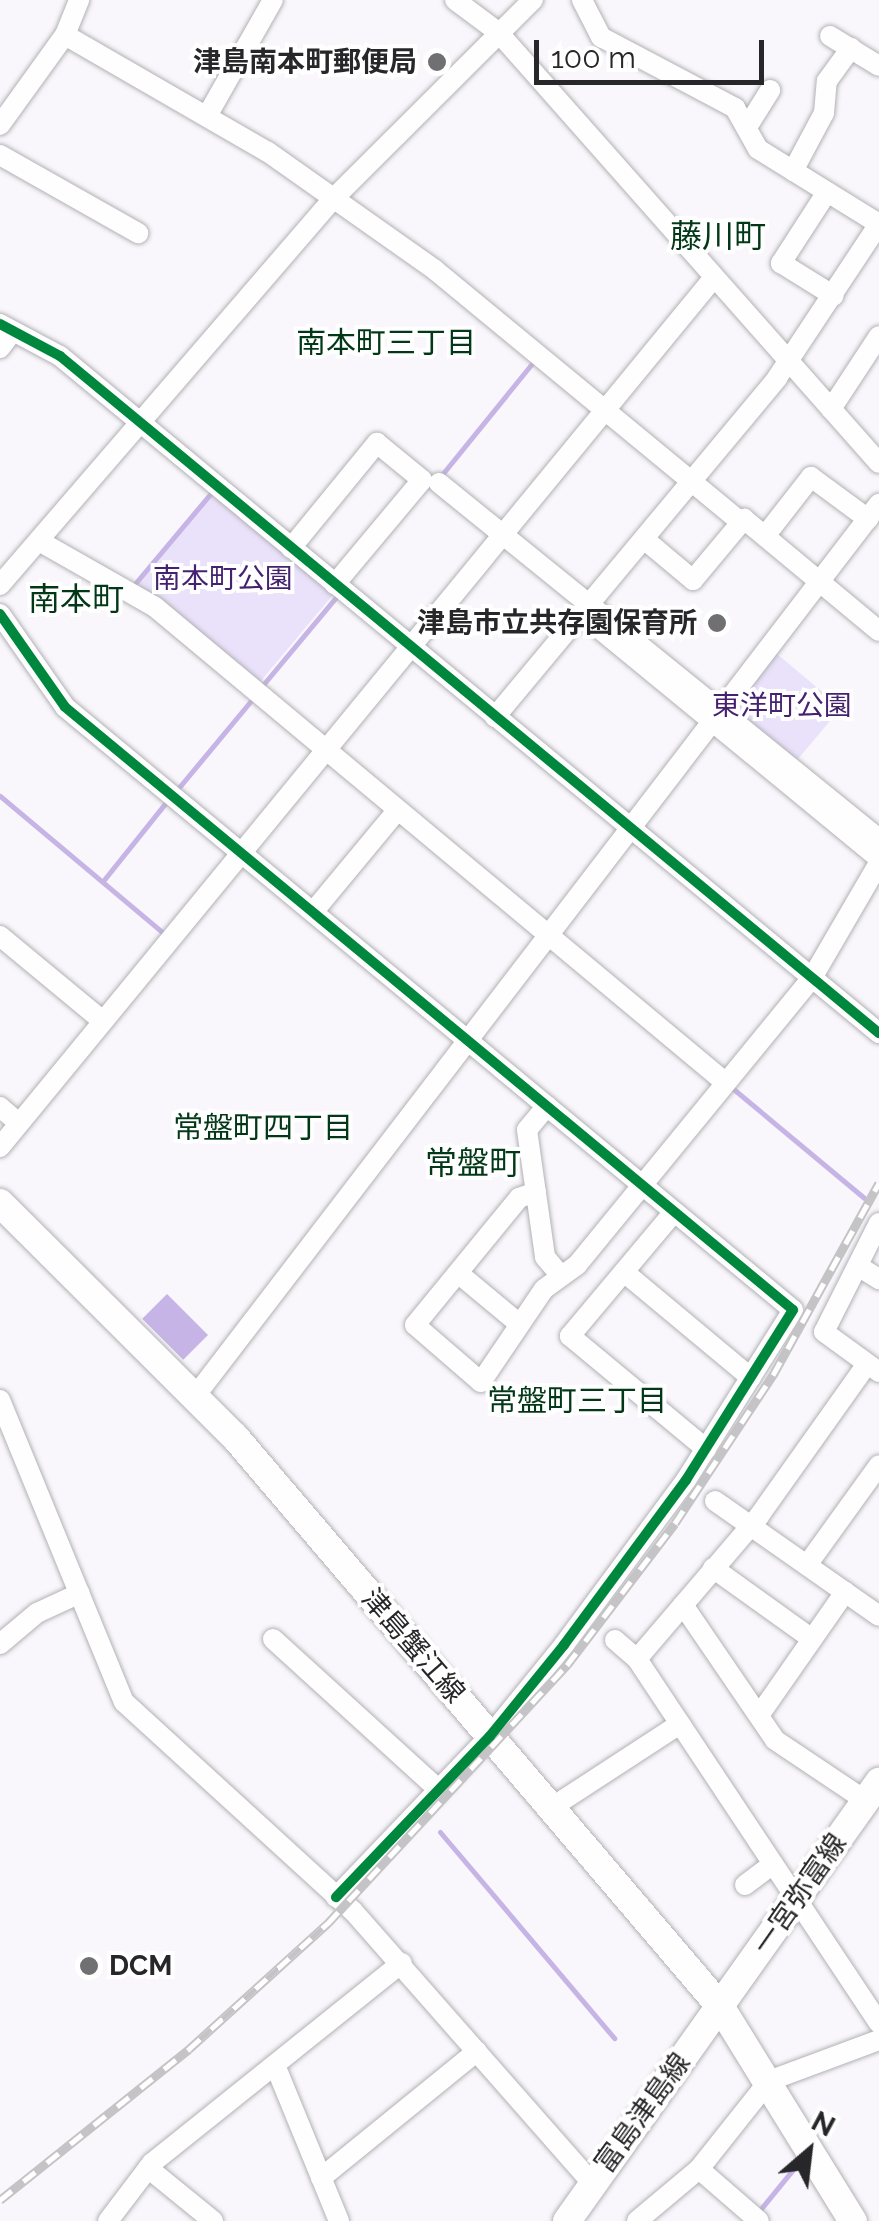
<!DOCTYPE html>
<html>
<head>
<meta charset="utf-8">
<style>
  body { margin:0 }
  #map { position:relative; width:879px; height:2221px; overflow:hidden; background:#f9f7fc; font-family:Raleway,"Noto Sans JP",sans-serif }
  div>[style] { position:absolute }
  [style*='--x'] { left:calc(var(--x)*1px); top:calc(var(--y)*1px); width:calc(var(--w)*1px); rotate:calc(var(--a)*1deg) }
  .green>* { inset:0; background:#eae2fb; transform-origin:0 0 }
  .water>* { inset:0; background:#c5b4e5; transform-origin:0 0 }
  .stream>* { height:5px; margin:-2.5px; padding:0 2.5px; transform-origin:2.5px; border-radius:2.5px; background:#c5b4e5 }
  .roads { filter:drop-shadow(0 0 2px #b2b1b4) drop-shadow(0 0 2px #b2b1b4) }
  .minor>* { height:20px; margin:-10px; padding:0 10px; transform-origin:10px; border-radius:10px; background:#fefeff }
  .major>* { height:28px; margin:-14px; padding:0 14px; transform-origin:14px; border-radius:14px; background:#fefeff }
  .rail>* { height:9px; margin-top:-4.5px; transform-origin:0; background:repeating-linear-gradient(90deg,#fff 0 15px,#c4c4c6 0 30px); box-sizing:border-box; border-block:2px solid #c4c4c6 }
  .cycleway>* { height:10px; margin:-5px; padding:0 5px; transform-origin:5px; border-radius:5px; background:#00873e }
  .dots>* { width:28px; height:28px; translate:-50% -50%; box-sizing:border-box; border:5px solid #fff; border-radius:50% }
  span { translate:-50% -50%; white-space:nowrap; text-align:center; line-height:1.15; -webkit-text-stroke:8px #fff; paint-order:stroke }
  .poi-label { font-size:28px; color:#272628; font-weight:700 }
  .right { translate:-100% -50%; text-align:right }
  .left { translate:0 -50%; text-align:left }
  .park-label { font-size:28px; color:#452270 }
  .street-label { font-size:28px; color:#272628 }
  .neighbourhood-label { font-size:30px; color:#023817 }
  .quarter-label { font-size:32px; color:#023817 }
  .north { position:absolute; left:759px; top:2101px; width:100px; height:100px; -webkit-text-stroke:8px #fff; paint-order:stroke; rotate:28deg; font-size:28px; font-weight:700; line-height:40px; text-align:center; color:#272628 }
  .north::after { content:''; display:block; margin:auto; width:35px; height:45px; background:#272628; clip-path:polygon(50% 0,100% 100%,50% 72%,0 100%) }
  .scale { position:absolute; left:534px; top:40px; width:230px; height:45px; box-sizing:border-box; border:5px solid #272628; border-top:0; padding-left:12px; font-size:30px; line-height:35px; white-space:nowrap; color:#272628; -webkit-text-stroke:8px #fff; paint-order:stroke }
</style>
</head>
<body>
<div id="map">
  <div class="green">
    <i style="left:214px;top:494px;width:156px;height:122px;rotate:40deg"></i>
    <i style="left:776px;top:653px;width:85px;height:71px;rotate:40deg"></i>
  </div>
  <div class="water">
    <i style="left:167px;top:1294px;width:58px;height:35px;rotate:45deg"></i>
  </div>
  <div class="stream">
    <i style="--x:440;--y:477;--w:149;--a:-51"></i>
    <i style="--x:133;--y:586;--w:121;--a:-50"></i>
    <i style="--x:262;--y:686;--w:117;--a:-50.2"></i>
    <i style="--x:176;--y:791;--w:116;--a:-50.3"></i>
    <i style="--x:0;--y:796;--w:213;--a:40"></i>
    <i style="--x:103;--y:881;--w:102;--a:-51.3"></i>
    <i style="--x:731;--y:1087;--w:173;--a:39.8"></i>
    <i style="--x:440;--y:1832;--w:270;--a:49.8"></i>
    <i style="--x:759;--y:2211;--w:57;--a:-50.7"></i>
  </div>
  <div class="roads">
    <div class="minor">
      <i style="--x:455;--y:0;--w:54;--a:36.7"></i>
      <i style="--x:498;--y:32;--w:575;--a:48.52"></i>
      <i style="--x:582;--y:0;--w:42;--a:62.8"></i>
      <i style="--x:601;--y:37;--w:152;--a:27.9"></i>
      <i style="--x:735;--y:108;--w:47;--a:60.7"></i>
      <i style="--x:758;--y:149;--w:142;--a:31.8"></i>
      <i style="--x:65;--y:35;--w:234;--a:30"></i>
      <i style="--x:268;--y:152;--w:204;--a:35.2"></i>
      <i style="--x:435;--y:270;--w:396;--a:39.5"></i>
      <i style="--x:830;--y:36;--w:57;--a:31.5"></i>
      <i style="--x:207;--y:116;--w:133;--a:-60.4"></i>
      <i style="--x:749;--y:124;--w:40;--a:-58"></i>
      <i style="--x:0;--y:125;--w:111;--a:-54.2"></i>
      <i style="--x:65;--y:35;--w:38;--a:-68"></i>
      <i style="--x:0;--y:155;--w:159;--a:29.5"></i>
      <i style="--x:793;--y:171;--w:66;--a:-61.9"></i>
      <i style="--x:824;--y:113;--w:32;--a:-85"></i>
      <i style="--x:827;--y:81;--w:41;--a:-54"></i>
      <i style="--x:827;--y:192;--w:85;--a:122.9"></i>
      <i style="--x:781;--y:263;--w:62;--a:31.9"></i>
      <i style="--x:0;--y:324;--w:68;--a:28.1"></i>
      <i style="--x:60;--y:356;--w:1063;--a:39.58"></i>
      <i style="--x:0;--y:348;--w:21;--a:-53"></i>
      <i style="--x:831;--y:409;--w:87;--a:-56.7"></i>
      <i style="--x:439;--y:483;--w:566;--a:38.98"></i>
      <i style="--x:765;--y:536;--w:75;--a:-52.1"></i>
      <i style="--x:811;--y:477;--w:71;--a:36.4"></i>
      <i style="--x:644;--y:539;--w:64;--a:39.9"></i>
      <i style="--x:693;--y:580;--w:80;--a:-50.1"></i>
      <i style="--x:744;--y:519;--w:175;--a:39.7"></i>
      <i style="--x:39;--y:541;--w:133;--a:29.6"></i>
      <i style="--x:155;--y:607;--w:743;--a:39.82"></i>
      <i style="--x:291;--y:548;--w:136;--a:-50.7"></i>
      <i style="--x:377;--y:443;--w:58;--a:39.4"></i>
      <i style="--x:422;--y:480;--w:136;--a:129.9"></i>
      <i style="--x:0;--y:585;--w:508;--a:-49.23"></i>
      <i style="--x:332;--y:200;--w:284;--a:-44.9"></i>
      <i style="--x:0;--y:614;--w:113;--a:55"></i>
      <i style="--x:65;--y:707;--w:945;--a:39.63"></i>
      <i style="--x:793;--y:1310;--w:201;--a:122.2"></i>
      <i style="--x:686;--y:1480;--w:205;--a:126.5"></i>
      <i style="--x:564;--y:1645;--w:117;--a:129.1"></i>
      <i style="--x:490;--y:1736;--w:223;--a:133.7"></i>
      <i style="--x:584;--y:616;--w:382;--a:39.4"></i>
      <i style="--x:495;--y:717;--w:441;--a:-50.2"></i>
      <i style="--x:777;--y:378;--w:185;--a:-56.5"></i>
      <i style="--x:313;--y:912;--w:130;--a:-50.3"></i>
      <i style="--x:0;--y:936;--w:129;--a:39.6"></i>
      <i style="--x:547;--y:1106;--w:31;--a:130"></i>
      <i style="--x:527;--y:1130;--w:128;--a:81.9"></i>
      <i style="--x:545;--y:1257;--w:25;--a:50"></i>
      <i style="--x:0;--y:1107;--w:21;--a:41"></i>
      <i style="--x:0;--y:1147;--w:1122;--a:-50.61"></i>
      <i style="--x:536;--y:1192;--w:18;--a:161"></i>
      <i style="--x:519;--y:1198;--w:164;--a:129.3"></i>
      <i style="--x:415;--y:1325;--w:87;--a:40.8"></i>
      <i style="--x:481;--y:1382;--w:112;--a:-55.9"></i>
      <i style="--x:544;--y:1289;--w:41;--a:-36"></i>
      <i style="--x:577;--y:1265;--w:371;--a:-50.7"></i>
      <i style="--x:812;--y:978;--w:133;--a:-59.8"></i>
      <i style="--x:674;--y:1212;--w:162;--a:130"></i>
      <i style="--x:570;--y:1336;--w:177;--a:39.7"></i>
      <i style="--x:879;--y:1223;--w:122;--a:116.8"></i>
      <i style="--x:824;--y:1332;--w:68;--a:36"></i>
      <i style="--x:858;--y:1266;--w:25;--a:32"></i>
      <i style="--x:624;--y:1272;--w:165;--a:39.8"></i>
      <i style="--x:458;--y:1273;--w:77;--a:39.7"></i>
      <i style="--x:196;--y:1395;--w:1123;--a:-52.53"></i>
      <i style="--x:0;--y:1400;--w:326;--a:67.7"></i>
      <i style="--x:124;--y:1702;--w:310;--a:42.4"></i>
      <i style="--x:353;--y:1911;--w:363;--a:48.7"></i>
      <i style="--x:715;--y:1501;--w:200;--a:35"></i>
      <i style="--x:807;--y:1565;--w:123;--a:-54.2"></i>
      <i style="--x:713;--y:1568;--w:122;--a:35.6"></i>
      <i style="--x:683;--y:1605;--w:163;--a:55.7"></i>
      <i style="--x:775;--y:1740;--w:110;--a:33.8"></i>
      <i style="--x:273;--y:1639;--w:224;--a:42.3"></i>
      <i style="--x:615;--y:1640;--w:29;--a:41"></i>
      <i style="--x:637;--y:1659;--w:437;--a:56.4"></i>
      <i style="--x:0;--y:1644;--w:48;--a:-40"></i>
      <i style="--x:37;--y:1613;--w:47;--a:-24.9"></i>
      <i style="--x:637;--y:1659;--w:188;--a:-49.5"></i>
      <i style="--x:759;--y:1516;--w:186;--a:-54.6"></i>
      <i style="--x:760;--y:1714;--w:149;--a:-55.1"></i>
      <i style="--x:551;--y:1808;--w:154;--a:-33.1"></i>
      <i style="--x:745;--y:1885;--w:35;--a:-37"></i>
      <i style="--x:275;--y:2065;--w:169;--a:67.7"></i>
      <i style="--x:148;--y:2168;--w:84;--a:39.2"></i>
      <i style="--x:699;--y:2169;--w:79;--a:40.9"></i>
      <i style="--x:321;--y:2178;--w:201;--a:-39.1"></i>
      <i style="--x:108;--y:2221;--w:73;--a:-52.8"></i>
      <i style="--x:152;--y:2163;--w:320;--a:-38.7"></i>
      <i style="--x:637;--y:2221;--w:81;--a:-40"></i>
      <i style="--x:699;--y:2169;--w:112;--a:-51.5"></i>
      <i style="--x:769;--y:2081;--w:117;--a:-20.4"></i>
    </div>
    <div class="major">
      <i style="--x:0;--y:1203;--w:332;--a:44.9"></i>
      <i style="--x:235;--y:1437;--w:748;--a:49.56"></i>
      <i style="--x:720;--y:2006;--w:253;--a:58.3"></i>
      <i style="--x:567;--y:2221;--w:539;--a:-54.6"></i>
    </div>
  </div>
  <div class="rail">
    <i style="--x:0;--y:2200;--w:242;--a:-38.6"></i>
    <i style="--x:189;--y:2049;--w:188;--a:-42.2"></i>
    <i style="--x:328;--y:1923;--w:352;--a:-47.2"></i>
    <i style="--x:567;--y:1665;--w:178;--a:-52.7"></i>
    <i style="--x:675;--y:1523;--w:178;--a:-56.5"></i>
    <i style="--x:773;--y:1375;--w:219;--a:-61.1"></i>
  </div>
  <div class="cycleway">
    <i style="--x:0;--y:324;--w:68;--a:28.1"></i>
    <i style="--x:60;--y:356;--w:1063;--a:39.58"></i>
    <i style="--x:0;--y:614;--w:113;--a:55"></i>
    <i style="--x:65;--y:707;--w:945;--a:39.63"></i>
    <i style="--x:793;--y:1310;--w:201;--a:122.2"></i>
    <i style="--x:686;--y:1480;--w:205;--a:126.5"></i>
    <i style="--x:564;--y:1645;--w:117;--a:129.1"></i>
    <i style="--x:490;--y:1736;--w:223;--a:133.7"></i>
  </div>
  <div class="dots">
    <i style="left:437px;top:62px;background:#706f72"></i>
    <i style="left:717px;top:623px;background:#706f72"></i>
    <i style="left:89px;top:1966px;background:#706f72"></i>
  </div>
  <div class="poi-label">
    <span class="right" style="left:417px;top:62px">津島南本町郵便局</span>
    <span class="right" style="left:697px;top:623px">津島市立共存園保育所</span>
    <span class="left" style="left:109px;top:1966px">DCM</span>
  </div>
  <div class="park-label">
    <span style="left:223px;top:579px">南本町公園</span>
    <span style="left:782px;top:706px">東洋町公園</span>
  </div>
  <div class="street-label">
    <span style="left:413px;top:1646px;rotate:49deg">津島蟹江線</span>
    <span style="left:800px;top:1894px;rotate:-55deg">一宮弥富線</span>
    <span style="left:643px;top:2113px;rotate:-54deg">富島津島線</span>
  </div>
  <div class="neighbourhood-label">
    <span style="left:386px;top:343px">南本町三丁目</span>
    <span style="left:263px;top:1128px">常盤町四丁目</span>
    <span style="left:577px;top:1401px">常盤町三丁目</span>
  </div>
  <div class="quarter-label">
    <span style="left:718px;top:236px">藤川町</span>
    <span style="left:76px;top:599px">南本町</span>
    <span style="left:473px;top:1163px">常盤町</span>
  </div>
  <div class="north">N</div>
  <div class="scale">100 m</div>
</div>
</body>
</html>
